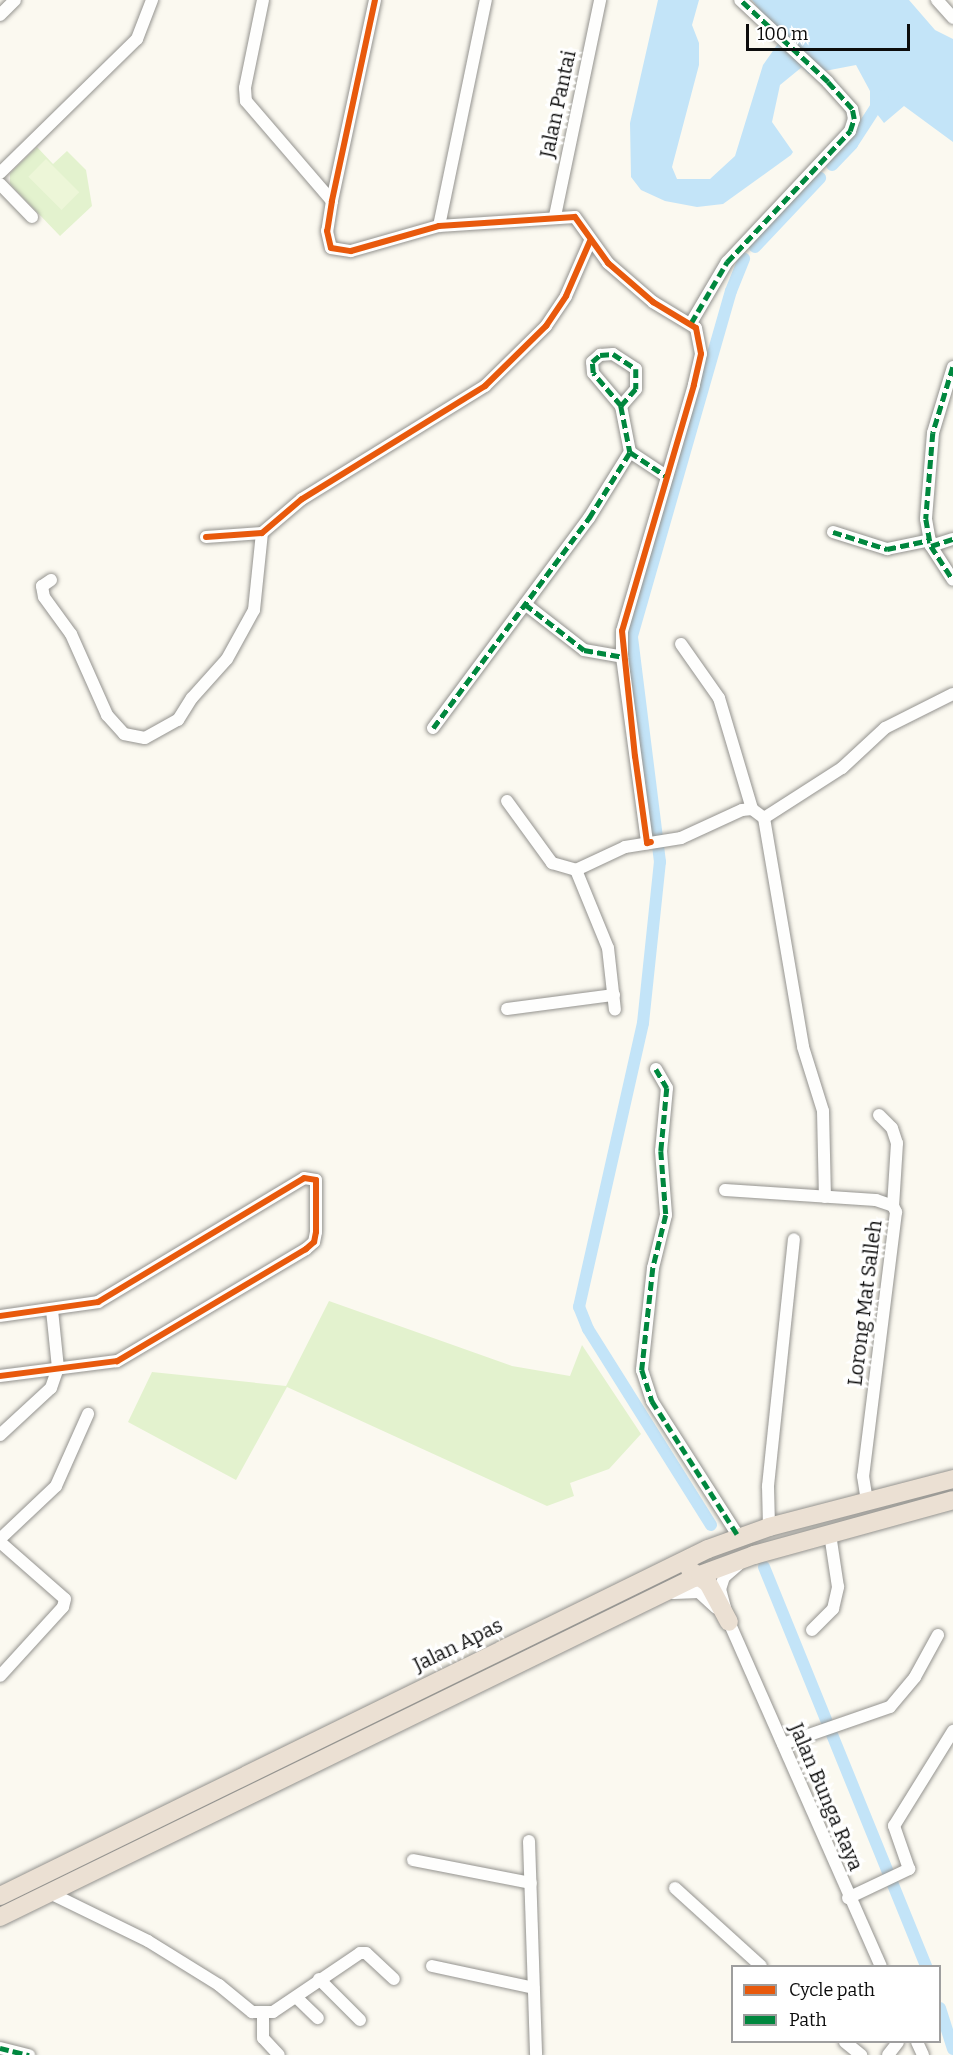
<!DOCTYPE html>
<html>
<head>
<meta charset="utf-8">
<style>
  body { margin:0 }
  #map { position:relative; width:953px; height:2055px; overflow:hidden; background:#fbf9f0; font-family:Bitter,serif }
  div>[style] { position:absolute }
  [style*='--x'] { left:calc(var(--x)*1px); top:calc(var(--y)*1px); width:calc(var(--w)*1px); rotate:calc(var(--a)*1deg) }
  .green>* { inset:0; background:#e3f2ce }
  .pitch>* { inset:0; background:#edf6d8; transform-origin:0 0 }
  .water>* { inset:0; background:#c3e4f8 }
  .canal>* { height:12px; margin:-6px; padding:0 6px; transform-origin:6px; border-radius:6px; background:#c3e4f8 }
  .roads { filter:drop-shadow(0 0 2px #94938f) drop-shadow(0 0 2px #94938f) }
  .minor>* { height:12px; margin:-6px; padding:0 6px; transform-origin:6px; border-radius:6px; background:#fefefd }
  .highway>* { height:18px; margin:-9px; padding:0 9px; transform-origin:9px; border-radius:9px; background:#ebe0d3 }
  .quiet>* { height:4.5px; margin-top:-2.25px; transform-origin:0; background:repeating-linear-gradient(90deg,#00873e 0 9px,transparent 0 13.5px) }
  .cycleway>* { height:6px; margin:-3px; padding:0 3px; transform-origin:3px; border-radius:3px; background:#e8590c }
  span { translate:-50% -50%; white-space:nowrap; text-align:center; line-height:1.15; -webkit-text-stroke:6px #fff; paint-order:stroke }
  .street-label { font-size:20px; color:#0c0c0c }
  .legend { position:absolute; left:731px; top:1965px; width:210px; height:78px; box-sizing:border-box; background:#fff; border:2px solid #9e9e9e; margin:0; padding:8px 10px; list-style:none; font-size:18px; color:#0c0c0c }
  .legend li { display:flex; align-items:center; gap:12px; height:30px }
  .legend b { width:30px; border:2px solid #9e9e9e }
  .scale { position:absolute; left:746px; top:24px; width:164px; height:27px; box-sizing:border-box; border:3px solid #0c0c0c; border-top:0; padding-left:8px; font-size:18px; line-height:21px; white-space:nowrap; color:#0c0c0c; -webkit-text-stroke:4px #fff; paint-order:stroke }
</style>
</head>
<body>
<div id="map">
  <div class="green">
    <i style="clip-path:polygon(37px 147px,53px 164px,67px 151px,86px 170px,92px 206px,60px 236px,10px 184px,10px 173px)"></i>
    <i style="clip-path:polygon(329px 1301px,512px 1366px,570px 1376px,582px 1345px,641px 1434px,609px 1469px,570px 1483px,574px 1496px,547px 1506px,287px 1387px,236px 1480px,128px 1422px,152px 1372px,286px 1386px)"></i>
  </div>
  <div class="pitch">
    <i style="left:46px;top:159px;width:47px;height:25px;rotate:45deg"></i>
  </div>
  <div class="water">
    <i style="clip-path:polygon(658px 0,699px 0,692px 25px,699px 43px,699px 65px,672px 167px,677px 179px,710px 179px,735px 156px,763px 65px,782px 38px,752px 0,909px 0,935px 30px,953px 39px,953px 142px,904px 106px,884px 123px,870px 105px,870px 91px,856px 65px,809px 74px,802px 67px,780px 85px,772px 122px,793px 152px,791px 155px,723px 204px,697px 207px,665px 201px,641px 190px,631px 177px,630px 123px)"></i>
  </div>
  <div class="canal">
    <i style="--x:832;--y:165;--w:29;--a:-46"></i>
    <i style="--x:852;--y:144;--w:57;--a:-57.1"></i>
    <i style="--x:755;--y:247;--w:95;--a:-46.7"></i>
    <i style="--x:711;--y:1525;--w:231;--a:-122.1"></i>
    <i style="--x:588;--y:1329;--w:24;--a:-112"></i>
    <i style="--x:579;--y:1307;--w:291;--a:-77.3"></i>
    <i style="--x:643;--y:1023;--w:162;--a:-84"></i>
    <i style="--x:660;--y:862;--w:228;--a:-97.1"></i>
    <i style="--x:632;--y:636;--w:359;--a:-74"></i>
    <i style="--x:731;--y:291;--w:35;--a:-68"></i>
    <i style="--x:764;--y:1567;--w:431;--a:67.9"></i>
    <i style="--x:940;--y:2008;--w:43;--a:72.4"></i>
  </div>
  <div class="roads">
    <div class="minor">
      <i style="--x:263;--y:0;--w:90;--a:101.6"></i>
      <i style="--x:245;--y:88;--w:13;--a:86"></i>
      <i style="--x:246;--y:101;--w:132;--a:49.3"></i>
      <i style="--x:375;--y:0;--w:206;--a:102.1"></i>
      <i style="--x:332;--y:201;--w:30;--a:99"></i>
      <i style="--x:327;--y:231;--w:17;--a:77"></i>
      <i style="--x:331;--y:248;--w:20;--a:9"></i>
      <i style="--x:351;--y:251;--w:91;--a:-15.9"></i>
      <i style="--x:439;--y:226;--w:136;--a:-3.8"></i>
      <i style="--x:575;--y:217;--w:57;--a:54.3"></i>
      <i style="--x:608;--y:263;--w:60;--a:40.9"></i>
      <i style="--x:653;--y:302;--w:50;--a:31.2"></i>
      <i style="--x:696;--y:328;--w:26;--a:79"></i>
      <i style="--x:701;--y:354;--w:32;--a:103"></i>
      <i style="--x:694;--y:385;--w:256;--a:106.3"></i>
      <i style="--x:622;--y:631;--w:26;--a:90"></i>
      <i style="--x:622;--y:657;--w:188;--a:82.3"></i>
      <i style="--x:937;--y:0;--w:24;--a:48"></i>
      <i style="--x:0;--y:15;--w:21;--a:-45"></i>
      <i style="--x:0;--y:173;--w:192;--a:-44.4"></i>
      <i style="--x:137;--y:39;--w:42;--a:-69"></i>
      <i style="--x:0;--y:184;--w:46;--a:45.9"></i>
      <i style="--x:555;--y:216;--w:221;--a:-78.2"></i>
      <i style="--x:439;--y:226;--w:231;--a:-78.3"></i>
      <i style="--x:691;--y:323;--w:71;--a:-59.5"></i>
      <i style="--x:727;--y:262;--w:180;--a:-46.8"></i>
      <i style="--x:850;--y:131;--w:13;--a:-72"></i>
      <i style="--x:854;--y:119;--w:10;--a:-101"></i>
      <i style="--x:852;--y:109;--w:36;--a:-132"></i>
      <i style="--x:828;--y:82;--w:120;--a:-137"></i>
      <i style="--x:953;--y:367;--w:69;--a:106.9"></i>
      <i style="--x:933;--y:433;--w:86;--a:94.7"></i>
      <i style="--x:926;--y:519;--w:27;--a:80"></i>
      <i style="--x:931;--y:546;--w:40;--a:57.1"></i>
      <i style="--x:621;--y:406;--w:43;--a:-130.3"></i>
      <i style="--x:593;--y:373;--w:11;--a:-95"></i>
      <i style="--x:592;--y:362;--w:11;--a:-41"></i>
      <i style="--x:600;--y:355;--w:13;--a:-4"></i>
      <i style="--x:613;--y:354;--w:27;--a:33"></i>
      <i style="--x:636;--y:369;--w:20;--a:90"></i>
      <i style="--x:636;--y:389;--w:23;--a:131"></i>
      <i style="--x:621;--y:406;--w:47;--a:78.9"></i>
      <i style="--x:833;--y:532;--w:57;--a:17.5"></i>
      <i style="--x:887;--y:549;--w:44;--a:-11.8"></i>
      <i style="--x:206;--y:537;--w:56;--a:-4.1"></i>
      <i style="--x:262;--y:533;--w:52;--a:-40.4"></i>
      <i style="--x:302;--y:499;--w:215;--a:-31.7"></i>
      <i style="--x:485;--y:386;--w:86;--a:-44.5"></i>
      <i style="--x:546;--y:326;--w:36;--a:-56"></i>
      <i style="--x:566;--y:296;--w:60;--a:-66.4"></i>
      <i style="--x:931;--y:546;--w:23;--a:-18"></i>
      <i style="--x:51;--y:580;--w:11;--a:146"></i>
      <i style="--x:42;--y:586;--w:11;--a:80"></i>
      <i style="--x:44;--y:597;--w:46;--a:53.9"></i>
      <i style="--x:71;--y:634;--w:89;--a:66"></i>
      <i style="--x:107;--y:715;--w:25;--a:48"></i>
      <i style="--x:124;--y:734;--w:21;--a:11"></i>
      <i style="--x:145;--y:738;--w:38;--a:-29"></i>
      <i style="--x:178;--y:720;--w:26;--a:-58"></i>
      <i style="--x:192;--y:698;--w:52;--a:-48.1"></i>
      <i style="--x:227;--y:659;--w:56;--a:-61.1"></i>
      <i style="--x:254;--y:610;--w:77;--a:-84.1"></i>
      <i style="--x:525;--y:604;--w:75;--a:37.9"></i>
      <i style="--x:584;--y:650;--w:39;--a:10"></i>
      <i style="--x:681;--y:644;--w:66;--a:54.9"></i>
      <i style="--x:719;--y:698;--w:116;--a:73.4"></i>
      <i style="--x:433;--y:728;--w:262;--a:-53.4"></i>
      <i style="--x:589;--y:518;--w:78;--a:-58.2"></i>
      <i style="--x:630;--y:452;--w:43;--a:33.7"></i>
      <i style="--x:507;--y:801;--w:77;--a:54"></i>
      <i style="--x:552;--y:863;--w:25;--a:16"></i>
      <i style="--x:576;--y:870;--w:84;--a:67.7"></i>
      <i style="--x:608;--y:948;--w:62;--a:83.6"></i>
      <i style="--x:764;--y:818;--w:93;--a:-32.7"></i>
      <i style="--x:842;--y:768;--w:59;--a:-42.9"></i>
      <i style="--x:885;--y:728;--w:76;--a:-26.6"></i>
      <i style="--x:576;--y:870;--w:54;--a:-25.1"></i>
      <i style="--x:625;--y:847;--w:57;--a:-9.1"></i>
      <i style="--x:681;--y:838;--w:67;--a:-24.7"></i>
      <i style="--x:742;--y:810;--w:10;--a:-6"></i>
      <i style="--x:752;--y:809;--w:15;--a:37"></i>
      <i style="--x:764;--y:818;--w:232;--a:80.3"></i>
      <i style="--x:803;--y:1047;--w:67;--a:72.6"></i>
      <i style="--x:823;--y:1111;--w:86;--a:88.7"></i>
      <i style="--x:507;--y:1009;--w:108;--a:-7.5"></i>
      <i style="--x:656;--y:1069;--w:22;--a:60"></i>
      <i style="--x:667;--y:1088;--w:63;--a:95.4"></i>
      <i style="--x:661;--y:1151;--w:64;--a:85.5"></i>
      <i style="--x:666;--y:1215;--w:55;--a:103.8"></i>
      <i style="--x:653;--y:1268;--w:103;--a:96.2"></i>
      <i style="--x:642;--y:1370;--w:33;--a:72"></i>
      <i style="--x:652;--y:1401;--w:161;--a:57.4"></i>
      <i style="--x:879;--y:1115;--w:18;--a:45"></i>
      <i style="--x:892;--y:1128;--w:16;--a:72"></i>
      <i style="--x:897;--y:1143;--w:63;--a:93.6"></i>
      <i style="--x:725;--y:1190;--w:151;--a:3.8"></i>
      <i style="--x:876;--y:1200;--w:18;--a:19"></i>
      <i style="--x:893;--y:1206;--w:7;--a:63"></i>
      <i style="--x:896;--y:1212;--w:266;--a:97.1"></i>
      <i style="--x:863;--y:1476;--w:26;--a:81"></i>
      <i style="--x:0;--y:1316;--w:99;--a:-8.1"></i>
      <i style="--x:98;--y:1302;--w:240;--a:-31"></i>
      <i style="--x:304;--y:1178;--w:12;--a:9"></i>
      <i style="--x:316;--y:1180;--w:52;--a:90"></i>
      <i style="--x:316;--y:1232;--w:10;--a:101"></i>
      <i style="--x:314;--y:1242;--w:11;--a:139"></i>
      <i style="--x:306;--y:1249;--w:220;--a:149.3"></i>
      <i style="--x:117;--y:1361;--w:118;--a:172.7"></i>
      <i style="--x:0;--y:1435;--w:69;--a:-42.7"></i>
      <i style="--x:51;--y:1388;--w:21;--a:-71"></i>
      <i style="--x:58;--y:1368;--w:58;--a:-95.9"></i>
      <i style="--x:769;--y:1527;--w:41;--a:-91.4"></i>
      <i style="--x:768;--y:1486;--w:248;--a:-84"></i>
      <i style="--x:0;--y:1539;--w:77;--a:-43.4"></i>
      <i style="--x:56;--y:1486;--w:79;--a:-66"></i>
      <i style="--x:0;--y:1542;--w:86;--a:41.2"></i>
      <i style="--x:65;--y:1599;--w:8;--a:104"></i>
      <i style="--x:63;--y:1607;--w:93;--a:132.4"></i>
      <i style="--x:738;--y:1565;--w:18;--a:139"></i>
      <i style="--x:724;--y:1577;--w:13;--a:108"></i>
      <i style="--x:720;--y:1589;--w:34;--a:75"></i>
      <i style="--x:729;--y:1622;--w:376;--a:66.2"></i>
      <i style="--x:674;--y:1593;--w:25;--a:-2"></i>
      <i style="--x:699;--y:1592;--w:23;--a:43"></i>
      <i style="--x:812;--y:1630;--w:30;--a:-45"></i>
      <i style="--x:833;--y:1609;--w:23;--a:-77"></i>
      <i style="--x:838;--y:1587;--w:54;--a:-98.6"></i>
      <i style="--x:783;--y:1744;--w:113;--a:-19.1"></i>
      <i style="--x:890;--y:1707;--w:39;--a:-50"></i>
      <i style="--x:915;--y:1677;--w:48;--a:-61.3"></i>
      <i style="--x:529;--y:1841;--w:214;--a:88.1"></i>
      <i style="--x:413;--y:1860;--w:120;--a:11"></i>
      <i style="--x:675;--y:1888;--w:116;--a:42.2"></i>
      <i style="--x:50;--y:1893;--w:109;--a:26.1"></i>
      <i style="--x:148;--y:1941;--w:84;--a:31.8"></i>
      <i style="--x:219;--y:1985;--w:43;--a:39.3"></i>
      <i style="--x:252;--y:2012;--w:21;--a:0"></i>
      <i style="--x:273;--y:2012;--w:105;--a:-34.1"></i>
      <i style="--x:360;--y:1953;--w:6;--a:0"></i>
      <i style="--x:366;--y:1953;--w:38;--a:43"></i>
      <i style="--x:848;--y:1898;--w:68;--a:-25.4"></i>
      <i style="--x:909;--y:1869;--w:46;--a:-109.2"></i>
      <i style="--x:894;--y:1826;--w:112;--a:-58.2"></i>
      <i style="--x:432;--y:1966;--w:104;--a:12.2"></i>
      <i style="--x:319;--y:1979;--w:58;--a:45"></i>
      <i style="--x:297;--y:1998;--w:29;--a:44"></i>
      <i style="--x:263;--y:2015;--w:23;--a:90"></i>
      <i style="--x:263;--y:2038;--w:23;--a:47"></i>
      <i style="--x:845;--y:2042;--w:21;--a:39"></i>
      <i style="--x:917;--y:2042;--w:14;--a:65"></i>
      <i style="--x:0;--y:2048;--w:30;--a:14"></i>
      <i style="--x:888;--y:2055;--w:16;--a:-52"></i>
    </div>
    <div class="highway">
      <i style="--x:690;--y:1570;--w:22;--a:36"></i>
      <i style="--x:708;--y:1583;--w:44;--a:61.7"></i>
      <i style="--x:0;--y:1896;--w:788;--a:-26.11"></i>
      <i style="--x:708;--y:1549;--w:65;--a:-19.8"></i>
      <i style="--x:769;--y:1527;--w:190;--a:-14.6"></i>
      <i style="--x:0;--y:1917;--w:779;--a:-26.04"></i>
      <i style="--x:700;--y:1575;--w:58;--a:-20.3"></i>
      <i style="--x:754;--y:1555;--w:206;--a:-15.4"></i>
    </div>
  </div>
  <div class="quiet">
    <i style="--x:691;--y:323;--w:71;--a:-59.5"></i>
    <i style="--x:727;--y:262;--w:180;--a:-46.8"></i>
    <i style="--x:850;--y:131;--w:13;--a:-72"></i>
    <i style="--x:854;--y:119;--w:10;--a:-101"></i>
    <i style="--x:852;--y:109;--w:36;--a:-132"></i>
    <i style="--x:828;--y:82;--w:120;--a:-137"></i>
    <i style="--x:953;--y:367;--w:69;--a:106.9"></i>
    <i style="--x:933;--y:433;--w:86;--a:94.7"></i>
    <i style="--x:926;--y:519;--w:27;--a:80"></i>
    <i style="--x:931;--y:546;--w:40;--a:57.1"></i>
    <i style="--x:621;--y:406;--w:43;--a:-130.3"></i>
    <i style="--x:593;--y:373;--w:11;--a:-95"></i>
    <i style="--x:592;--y:362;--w:11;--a:-41"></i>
    <i style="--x:600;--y:355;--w:13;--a:-4"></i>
    <i style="--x:613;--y:354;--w:27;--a:33"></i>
    <i style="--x:636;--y:369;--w:20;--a:90"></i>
    <i style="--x:636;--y:389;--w:23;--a:131"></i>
    <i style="--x:621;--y:406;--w:47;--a:78.9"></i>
    <i style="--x:833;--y:532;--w:57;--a:17.5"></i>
    <i style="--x:887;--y:549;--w:44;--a:-11.8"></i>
    <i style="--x:931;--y:546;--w:23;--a:-18"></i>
    <i style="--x:525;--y:604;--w:75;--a:37.9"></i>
    <i style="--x:584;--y:650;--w:39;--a:10"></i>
    <i style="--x:433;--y:728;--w:262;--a:-53.4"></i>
    <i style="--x:589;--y:518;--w:78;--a:-58.2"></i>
    <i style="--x:630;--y:452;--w:43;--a:33.7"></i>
    <i style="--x:656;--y:1069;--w:22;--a:60"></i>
    <i style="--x:667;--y:1088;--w:63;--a:95.4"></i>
    <i style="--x:661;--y:1151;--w:64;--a:85.5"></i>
    <i style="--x:666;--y:1215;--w:55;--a:103.8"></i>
    <i style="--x:653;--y:1268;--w:103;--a:96.2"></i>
    <i style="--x:642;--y:1370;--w:33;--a:72"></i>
    <i style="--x:652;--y:1401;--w:161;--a:57.4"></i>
    <i style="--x:0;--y:2048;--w:30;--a:14"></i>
  </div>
  <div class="cycleway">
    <i style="--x:375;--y:0;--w:206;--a:102.1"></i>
    <i style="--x:332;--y:201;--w:30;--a:99"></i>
    <i style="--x:327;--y:231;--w:17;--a:77"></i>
    <i style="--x:331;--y:248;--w:20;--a:9"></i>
    <i style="--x:351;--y:251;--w:91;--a:-15.9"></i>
    <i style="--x:439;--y:226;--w:136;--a:-3.8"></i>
    <i style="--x:575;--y:217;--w:57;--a:54.3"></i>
    <i style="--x:608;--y:263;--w:60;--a:40.9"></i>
    <i style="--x:653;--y:302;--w:50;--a:31.2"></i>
    <i style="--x:696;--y:328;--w:26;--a:79"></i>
    <i style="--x:701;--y:354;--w:32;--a:103"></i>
    <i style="--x:694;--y:385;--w:256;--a:106.3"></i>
    <i style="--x:622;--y:631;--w:126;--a:84.1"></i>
    <i style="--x:635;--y:756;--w:88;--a:82.1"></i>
    <i style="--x:647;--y:843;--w:4;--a:-14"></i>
    <i style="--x:206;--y:537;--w:56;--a:-4.1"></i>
    <i style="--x:262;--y:533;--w:52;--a:-40.4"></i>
    <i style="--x:302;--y:499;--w:215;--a:-31.7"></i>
    <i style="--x:485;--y:386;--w:86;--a:-44.5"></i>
    <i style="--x:546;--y:326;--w:36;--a:-56"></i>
    <i style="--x:566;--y:296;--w:60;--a:-66.4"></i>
    <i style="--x:0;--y:1316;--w:99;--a:-8.1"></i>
    <i style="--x:98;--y:1302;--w:240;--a:-31"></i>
    <i style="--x:304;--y:1178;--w:12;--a:9"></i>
    <i style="--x:316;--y:1180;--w:52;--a:90"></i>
    <i style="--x:316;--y:1232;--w:10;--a:101"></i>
    <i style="--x:314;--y:1242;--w:11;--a:139"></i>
    <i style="--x:306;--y:1249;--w:220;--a:149.3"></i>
    <i style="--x:117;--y:1361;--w:118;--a:172.7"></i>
  </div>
  <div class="street-label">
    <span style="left:558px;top:104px;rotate:-78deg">Jalan Pantai</span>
    <span style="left:865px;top:1303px;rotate:-83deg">Lorong Mat Salleh</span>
    <span style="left:458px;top:1645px;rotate:-26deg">Jalan Apas</span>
    <span style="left:826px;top:1797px;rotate:67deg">Jalan Bunga Raya</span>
  </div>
  <ul class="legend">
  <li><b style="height:8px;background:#e8590c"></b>Cycle path</li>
  <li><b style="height:8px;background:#00873e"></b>Path</li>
  </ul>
  <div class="scale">100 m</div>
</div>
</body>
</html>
